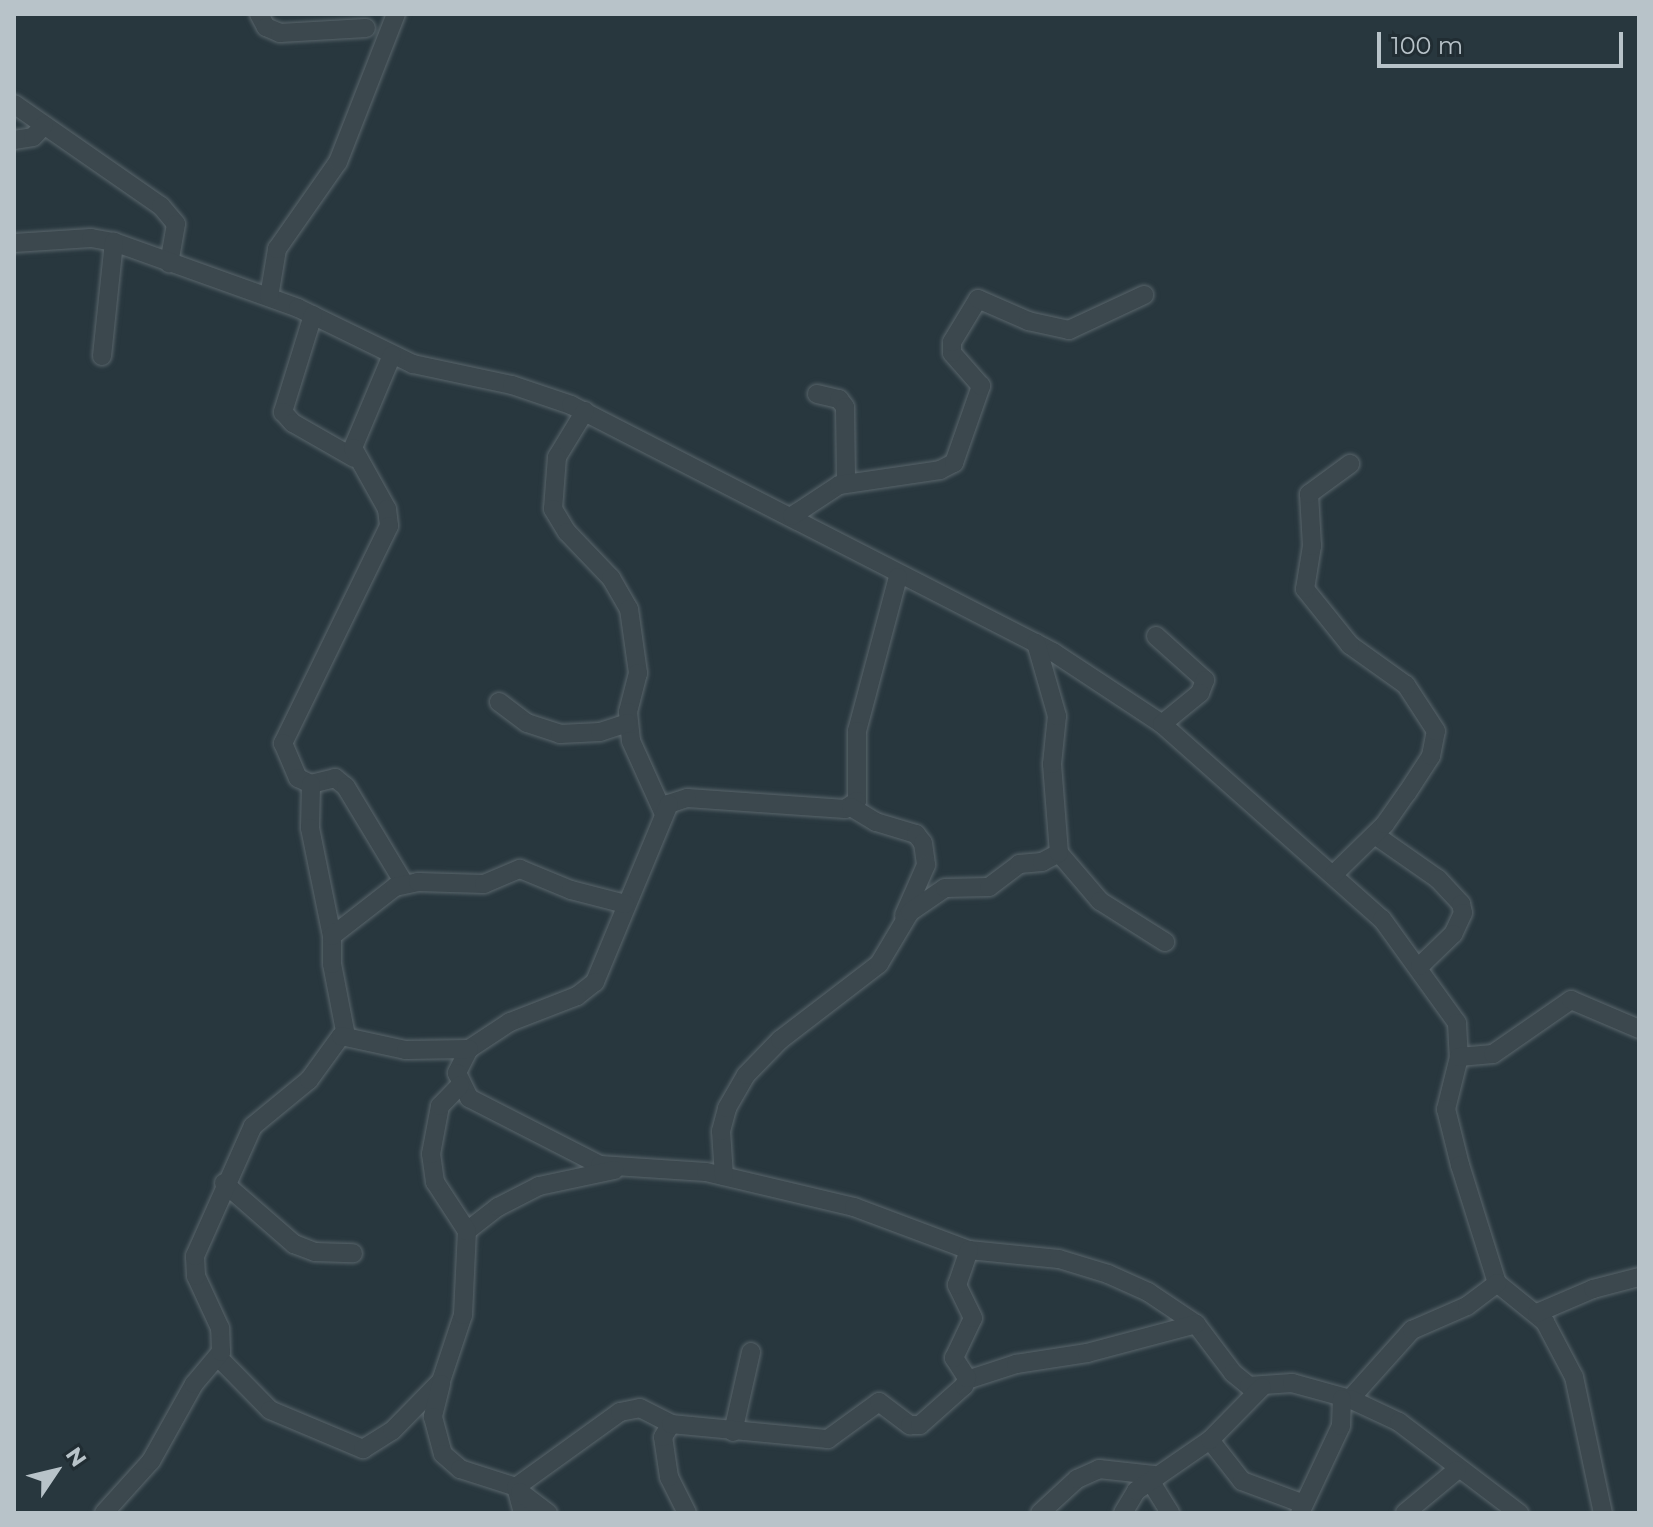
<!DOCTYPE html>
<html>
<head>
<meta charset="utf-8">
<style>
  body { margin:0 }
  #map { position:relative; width:1653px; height:1527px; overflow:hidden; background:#28373e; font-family:Montserrat,sans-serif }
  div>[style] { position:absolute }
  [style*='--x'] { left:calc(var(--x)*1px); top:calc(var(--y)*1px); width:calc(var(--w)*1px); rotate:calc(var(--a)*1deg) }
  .roads { filter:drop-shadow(0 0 2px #5a666c) drop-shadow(0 0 2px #5a666c) }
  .minor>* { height:18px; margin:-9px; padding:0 9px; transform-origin:9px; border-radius:9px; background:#3c484e }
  span { translate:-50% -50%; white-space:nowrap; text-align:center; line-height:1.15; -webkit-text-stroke:8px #212d33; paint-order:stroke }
  .frame { position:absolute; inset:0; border:16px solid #b8c3c9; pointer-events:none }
  .north { position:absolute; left:16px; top:1431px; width:80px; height:80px; -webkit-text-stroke:6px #212d33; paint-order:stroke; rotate:55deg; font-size:22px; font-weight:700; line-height:32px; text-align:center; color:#b8c3c9 }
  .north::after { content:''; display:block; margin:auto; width:28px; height:36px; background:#b8c3c9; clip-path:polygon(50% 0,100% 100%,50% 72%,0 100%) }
  .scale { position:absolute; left:1377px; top:32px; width:246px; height:36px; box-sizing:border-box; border:4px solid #b8c3c9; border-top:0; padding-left:10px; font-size:24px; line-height:28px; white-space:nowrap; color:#b8c3c9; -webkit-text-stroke:6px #212d33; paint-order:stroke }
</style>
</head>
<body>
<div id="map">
  <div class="roads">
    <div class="minor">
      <i style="--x:259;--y:14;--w:15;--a:62"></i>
      <i style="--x:266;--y:27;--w:15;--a:23"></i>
      <i style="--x:280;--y:33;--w:86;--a:-3.3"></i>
      <i style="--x:14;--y:104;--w:179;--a:34.8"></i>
      <i style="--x:161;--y:206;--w:23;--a:50"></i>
      <i style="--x:176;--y:224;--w:40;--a:100"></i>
      <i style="--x:14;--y:140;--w:19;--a:-9"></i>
      <i style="--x:33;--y:137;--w:16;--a:-47"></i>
      <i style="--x:14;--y:243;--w:77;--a:-3.7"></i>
      <i style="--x:91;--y:238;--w:23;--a:10"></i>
      <i style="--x:114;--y:242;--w:195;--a:19.7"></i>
      <i style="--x:298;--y:308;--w:128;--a:26"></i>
      <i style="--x:413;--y:364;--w:101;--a:12"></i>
      <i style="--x:512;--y:385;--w:62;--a:18.7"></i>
      <i style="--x:571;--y:405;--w:542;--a:27.13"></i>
      <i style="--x:1053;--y:652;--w:131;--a:33.4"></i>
      <i style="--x:1162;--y:724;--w:294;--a:41.6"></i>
      <i style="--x:1382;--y:919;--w:128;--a:54.2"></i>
      <i style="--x:1457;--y:1023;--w:34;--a:87"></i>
      <i style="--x:1459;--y:1057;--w:54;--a:104"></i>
      <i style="--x:1446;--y:1109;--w:58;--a:76"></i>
      <i style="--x:1460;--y:1165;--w:124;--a:72.6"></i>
      <i style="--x:1497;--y:1283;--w:62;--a:39.1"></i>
      <i style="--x:1545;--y:1322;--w:62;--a:62.2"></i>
      <i style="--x:1574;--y:1377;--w:139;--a:78"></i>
      <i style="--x:269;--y:297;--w:49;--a:-80.5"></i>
      <i style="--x:277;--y:249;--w:106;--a:-55"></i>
      <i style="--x:338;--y:162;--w:159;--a:-68.6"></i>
      <i style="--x:313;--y:315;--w:102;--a:107.2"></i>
      <i style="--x:283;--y:412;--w:15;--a:48"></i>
      <i style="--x:293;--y:423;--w:70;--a:29.8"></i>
      <i style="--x:392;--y:355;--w:101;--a:112.8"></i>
      <i style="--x:353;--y:448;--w:70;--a:60.9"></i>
      <i style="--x:387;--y:509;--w:17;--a:83"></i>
      <i style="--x:389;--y:526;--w:242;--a:116"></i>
      <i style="--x:283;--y:743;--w:38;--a:67"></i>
      <i style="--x:298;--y:778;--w:14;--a:25"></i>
      <i style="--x:311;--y:784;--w:25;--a:-14"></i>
      <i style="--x:335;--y:778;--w:14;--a:39"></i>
      <i style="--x:346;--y:787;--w:112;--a:58.9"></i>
      <i style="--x:102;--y:356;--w:115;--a:-84"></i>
      <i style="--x:817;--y:394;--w:23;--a:13"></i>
      <i style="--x:839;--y:399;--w:10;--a:53"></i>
      <i style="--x:845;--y:407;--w:76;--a:89.2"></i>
      <i style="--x:585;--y:411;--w:54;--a:121.3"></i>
      <i style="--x:557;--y:457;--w:52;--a:94.4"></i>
      <i style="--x:553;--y:509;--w:27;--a:59"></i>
      <i style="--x:567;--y:532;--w:64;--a:46.3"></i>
      <i style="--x:611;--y:578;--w:36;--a:60"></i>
      <i style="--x:629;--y:609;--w:65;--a:82"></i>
      <i style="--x:638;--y:673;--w:40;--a:104.4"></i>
      <i style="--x:628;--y:712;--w:29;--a:84"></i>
      <i style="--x:631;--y:741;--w:78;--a:65.7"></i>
      <i style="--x:792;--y:516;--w:56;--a:-33.4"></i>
      <i style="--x:839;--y:485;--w:102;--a:-8.4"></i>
      <i style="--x:940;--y:470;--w:16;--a:-27"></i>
      <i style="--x:954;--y:463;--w:82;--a:-70.7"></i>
      <i style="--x:981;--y:386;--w:44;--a:-131.3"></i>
      <i style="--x:952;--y:353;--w:11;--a:-90"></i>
      <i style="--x:952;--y:342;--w:50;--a:-58.8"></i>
      <i style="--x:978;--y:299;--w:55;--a:23.7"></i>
      <i style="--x:1028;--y:321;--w:42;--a:12.4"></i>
      <i style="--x:1069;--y:330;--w:83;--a:-25"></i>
      <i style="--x:898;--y:577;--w:159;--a:104.9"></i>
      <i style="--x:857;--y:731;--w:70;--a:90"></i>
      <i style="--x:857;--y:801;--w:14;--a:146"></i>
      <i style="--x:845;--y:809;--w:158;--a:-176"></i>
      <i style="--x:687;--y:798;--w:19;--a:162"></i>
      <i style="--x:669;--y:804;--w:193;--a:112.6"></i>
      <i style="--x:595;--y:982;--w:23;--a:142"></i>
      <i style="--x:577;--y:996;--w:72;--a:158.8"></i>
      <i style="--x:510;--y:1022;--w:49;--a:146.6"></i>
      <i style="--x:469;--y:1049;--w:27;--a:117"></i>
      <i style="--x:457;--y:1073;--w:28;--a:64"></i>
      <i style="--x:469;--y:1098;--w:147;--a:27.1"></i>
      <i style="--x:600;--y:1165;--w:106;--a:3.8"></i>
      <i style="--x:706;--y:1172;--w:152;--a:13.3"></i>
      <i style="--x:854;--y:1207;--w:123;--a:20.5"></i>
      <i style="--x:969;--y:1250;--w:90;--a:5.7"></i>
      <i style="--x:1059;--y:1259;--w:51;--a:17"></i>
      <i style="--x:1108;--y:1274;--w:44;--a:24.2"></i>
      <i style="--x:1148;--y:1292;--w:58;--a:33.7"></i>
      <i style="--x:1196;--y:1324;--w:61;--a:52.9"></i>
      <i style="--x:1233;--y:1373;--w:21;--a:39"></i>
      <i style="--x:1249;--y:1386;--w:43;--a:-4"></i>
      <i style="--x:1292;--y:1383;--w:60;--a:15.4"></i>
      <i style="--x:1350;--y:1399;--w:93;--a:-48.1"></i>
      <i style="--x:1412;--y:1330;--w:60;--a:-23.6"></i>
      <i style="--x:1467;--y:1306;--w:38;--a:-37"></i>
      <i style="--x:1156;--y:636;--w:66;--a:41.9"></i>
      <i style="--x:1205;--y:680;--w:14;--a:111"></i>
      <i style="--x:1200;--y:693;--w:49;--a:140.8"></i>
      <i style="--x:499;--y:702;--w:35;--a:37"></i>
      <i style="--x:527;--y:723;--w:35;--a:18"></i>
      <i style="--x:560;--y:734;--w:40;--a:-2.9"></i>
      <i style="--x:600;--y:732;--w:29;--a:-18"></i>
      <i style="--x:311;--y:784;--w:44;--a:91.3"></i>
      <i style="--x:310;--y:828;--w:110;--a:78.5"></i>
      <i style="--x:851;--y:807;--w:29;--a:31"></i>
      <i style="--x:876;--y:822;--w:42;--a:16.7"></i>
      <i style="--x:916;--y:834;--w:11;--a:52"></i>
      <i style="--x:923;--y:843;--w:22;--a:82"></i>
      <i style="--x:926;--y:865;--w:55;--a:113.7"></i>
      <i style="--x:1375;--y:835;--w:77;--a:34.9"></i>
      <i style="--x:1438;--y:879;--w:34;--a:47"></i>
      <i style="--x:1461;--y:904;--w:9;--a:77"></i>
      <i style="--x:1463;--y:913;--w:23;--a:115"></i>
      <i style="--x:1453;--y:934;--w:46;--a:135.9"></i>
      <i style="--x:1059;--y:853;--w:63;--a:49.5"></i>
      <i style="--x:1100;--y:901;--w:77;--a:32.2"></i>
      <i style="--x:1334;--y:874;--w:71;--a:-44.4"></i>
      <i style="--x:1385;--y:824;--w:38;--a:-55"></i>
      <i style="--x:1407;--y:793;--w:44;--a:-57"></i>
      <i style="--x:1431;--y:756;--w:25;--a:-79"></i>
      <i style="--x:1436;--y:731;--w:55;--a:-123.1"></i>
      <i style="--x:1406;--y:685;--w:69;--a:-144.5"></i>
      <i style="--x:1350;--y:645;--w:72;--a:-128.8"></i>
      <i style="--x:1305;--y:589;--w:44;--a:-80.8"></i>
      <i style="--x:1312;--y:546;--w:52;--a:-93.3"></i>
      <i style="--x:1309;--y:494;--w:51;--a:-36.2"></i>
      <i style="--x:346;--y:1036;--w:73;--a:-101"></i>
      <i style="--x:332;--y:964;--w:28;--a:-90"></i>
      <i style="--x:332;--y:936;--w:80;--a:-37.9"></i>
      <i style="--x:395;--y:887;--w:24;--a:-12"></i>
      <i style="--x:418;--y:882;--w:66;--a:1.7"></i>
      <i style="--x:484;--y:884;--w:39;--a:-23"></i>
      <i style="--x:520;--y:869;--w:55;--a:22.4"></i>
      <i style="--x:571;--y:890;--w:56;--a:14.5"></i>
      <i style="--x:1459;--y:1057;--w:34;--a:-5"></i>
      <i style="--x:1493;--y:1054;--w:95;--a:-34.7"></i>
      <i style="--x:1571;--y:1000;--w:74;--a:23.1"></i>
      <i style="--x:724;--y:1176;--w:45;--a:-93.8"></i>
      <i style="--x:721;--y:1131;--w:24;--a:-75"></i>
      <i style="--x:727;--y:1108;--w:38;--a:-60"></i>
      <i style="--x:746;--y:1075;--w:49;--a:-45.8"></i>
      <i style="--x:780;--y:1040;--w:125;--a:-37.5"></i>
      <i style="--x:879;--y:964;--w:61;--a:-59.2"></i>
      <i style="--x:910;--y:912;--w:42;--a:-34.4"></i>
      <i style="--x:945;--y:888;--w:44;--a:-1.3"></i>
      <i style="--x:989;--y:887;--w:38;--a:-37"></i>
      <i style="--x:1019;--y:864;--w:23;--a:-5"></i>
      <i style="--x:1042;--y:862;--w:19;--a:-28"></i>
      <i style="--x:1059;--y:853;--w:89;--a:-94.5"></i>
      <i style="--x:1052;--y:764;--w:48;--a:-84.1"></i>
      <i style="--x:1057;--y:716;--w:76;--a:-106"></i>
      <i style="--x:224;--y:1183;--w:93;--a:41.1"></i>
      <i style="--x:294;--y:1244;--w:22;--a:21"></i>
      <i style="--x:315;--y:1252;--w:38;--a:2"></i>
      <i style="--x:467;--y:1231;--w:39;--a:-38"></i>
      <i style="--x:498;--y:1207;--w:46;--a:-27.1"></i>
      <i style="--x:539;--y:1186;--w:77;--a:-12"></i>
      <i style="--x:1537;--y:1313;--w:61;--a:-23.2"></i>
      <i style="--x:1593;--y:1289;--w:48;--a:-14.6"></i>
      <i style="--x:218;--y:1357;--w:74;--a:45.5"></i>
      <i style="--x:270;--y:1410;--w:101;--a:22.8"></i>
      <i style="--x:363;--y:1449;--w:34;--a:-32"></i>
      <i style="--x:392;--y:1431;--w:70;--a:-45.6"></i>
      <i style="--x:441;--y:1381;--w:70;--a:-71.6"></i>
      <i style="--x:463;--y:1315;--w:84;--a:-87.3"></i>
      <i style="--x:467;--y:1231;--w:59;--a:-123.1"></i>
      <i style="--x:435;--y:1182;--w:28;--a:-98"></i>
      <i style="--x:431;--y:1154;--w:49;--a:-79.4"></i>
      <i style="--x:440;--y:1106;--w:29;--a:-46"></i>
      <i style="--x:967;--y:1380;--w:52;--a:-18.1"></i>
      <i style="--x:1016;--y:1364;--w:72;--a:-8.8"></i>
      <i style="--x:1087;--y:1353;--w:113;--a:-14.9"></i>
      <i style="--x:441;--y:1384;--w:34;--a:104"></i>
      <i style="--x:433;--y:1417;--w:38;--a:75"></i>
      <i style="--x:443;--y:1454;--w:23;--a:41"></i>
      <i style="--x:460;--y:1469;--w:59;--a:17.8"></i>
      <i style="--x:516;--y:1487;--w:27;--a:75"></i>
      <i style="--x:1350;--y:1399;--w:54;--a:25.1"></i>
      <i style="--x:1399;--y:1422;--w:151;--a:37.2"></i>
      <i style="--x:733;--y:1432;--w:82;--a:-77.3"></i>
      <i style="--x:1210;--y:1440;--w:52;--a:52"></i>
      <i style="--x:1242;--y:1481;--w:66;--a:20.4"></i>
      <i style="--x:1149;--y:1479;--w:40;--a:58"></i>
      <i style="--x:516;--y:1487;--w:128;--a:-35.8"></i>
      <i style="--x:620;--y:1412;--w:20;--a:-11"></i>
      <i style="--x:640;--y:1408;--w:35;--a:27"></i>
      <i style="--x:520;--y:1492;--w:35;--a:37"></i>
      <i style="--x:104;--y:1513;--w:70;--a:-47.9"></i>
      <i style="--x:151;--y:1461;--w:88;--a:-60.8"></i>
      <i style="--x:194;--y:1384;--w:42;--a:-49.8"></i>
      <i style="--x:221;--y:1352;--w:24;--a:-92"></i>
      <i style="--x:220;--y:1328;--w:57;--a:-114.8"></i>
      <i style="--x:196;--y:1276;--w:20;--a:-93"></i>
      <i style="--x:195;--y:1256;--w:142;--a:-66"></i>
      <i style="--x:253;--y:1126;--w:72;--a:-39.4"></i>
      <i style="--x:309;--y:1080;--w:54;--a:-54"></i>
      <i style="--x:341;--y:1036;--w:66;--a:12.2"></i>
      <i style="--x:406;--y:1050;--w:63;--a:-0.9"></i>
      <i style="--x:687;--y:1513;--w:40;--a:-116.6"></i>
      <i style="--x:669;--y:1477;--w:40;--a:-98.5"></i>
      <i style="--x:663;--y:1437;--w:15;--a:-58"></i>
      <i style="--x:671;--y:1424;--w:158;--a:5.5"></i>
      <i style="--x:828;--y:1439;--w:63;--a:-36"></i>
      <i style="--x:879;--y:1402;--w:39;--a:37"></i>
      <i style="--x:910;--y:1425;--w:10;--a:0"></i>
      <i style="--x:920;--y:1425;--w:59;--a:-41.6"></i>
      <i style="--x:964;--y:1386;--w:9;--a:-69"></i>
      <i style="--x:967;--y:1378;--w:24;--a:-123"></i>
      <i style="--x:954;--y:1358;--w:44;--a:-64.6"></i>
      <i style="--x:973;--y:1318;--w:37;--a:-116"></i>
      <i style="--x:957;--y:1285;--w:37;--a:-71"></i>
      <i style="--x:1040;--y:1513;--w:50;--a:-42.6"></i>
      <i style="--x:1077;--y:1479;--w:24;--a:-24"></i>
      <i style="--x:1099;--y:1469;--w:55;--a:6.2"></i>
      <i style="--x:1123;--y:1513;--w:26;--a:-59"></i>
      <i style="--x:1136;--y:1491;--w:90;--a:-34.6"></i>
      <i style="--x:1210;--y:1440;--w:74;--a:-45.5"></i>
      <i style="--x:1300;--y:1513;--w:96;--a:-64.8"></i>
      <i style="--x:1341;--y:1426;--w:27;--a:-88"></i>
      <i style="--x:1405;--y:1513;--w:67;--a:-39.6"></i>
    </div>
  </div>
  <div class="frame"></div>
  <div class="north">N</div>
  <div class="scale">100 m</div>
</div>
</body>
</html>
